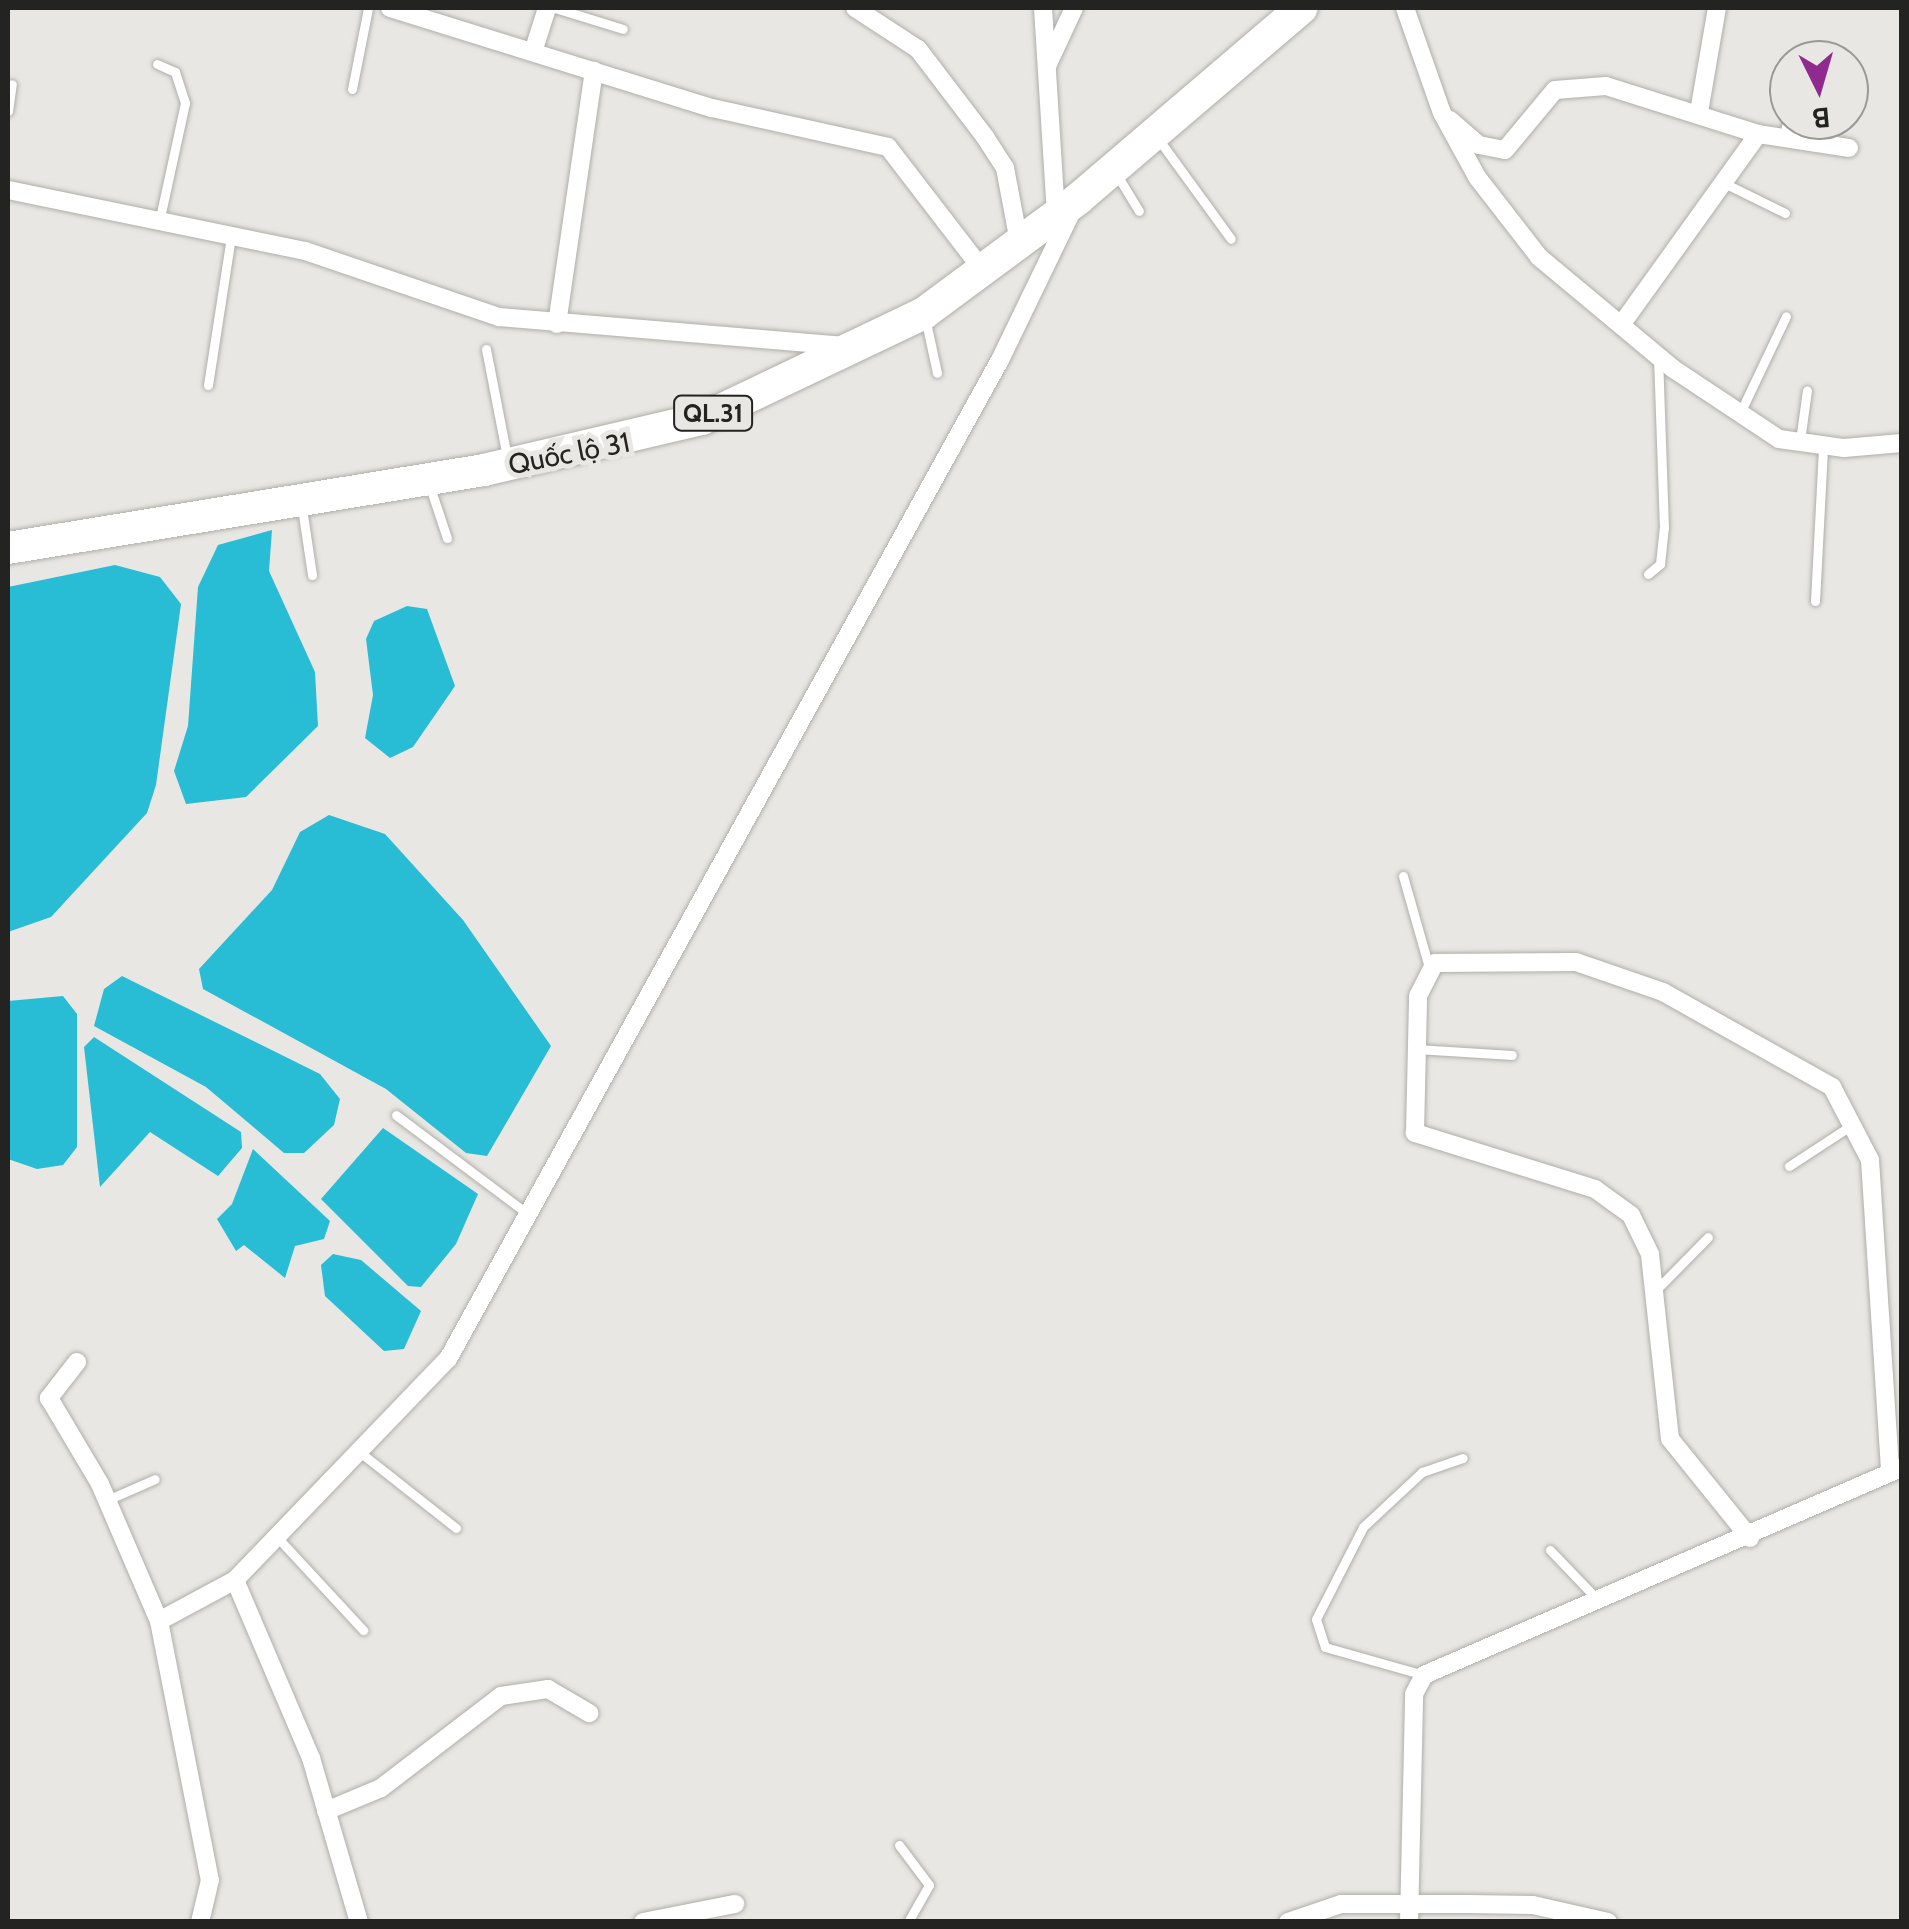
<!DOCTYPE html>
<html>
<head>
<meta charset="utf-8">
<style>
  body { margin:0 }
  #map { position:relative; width:1909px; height:1929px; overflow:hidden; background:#e8e7e3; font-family:Cabin,sans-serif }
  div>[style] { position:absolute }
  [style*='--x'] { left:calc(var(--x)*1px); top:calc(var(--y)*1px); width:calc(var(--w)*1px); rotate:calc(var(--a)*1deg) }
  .water>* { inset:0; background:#28bcd5 }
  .roads { filter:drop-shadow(0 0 2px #afaeaa) drop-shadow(0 0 2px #afaeaa) }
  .lane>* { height:9px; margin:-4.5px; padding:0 4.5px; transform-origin:4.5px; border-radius:4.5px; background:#fff }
  .street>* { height:18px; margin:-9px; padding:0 9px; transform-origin:9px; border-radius:9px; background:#fff }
  .highway>* { height:32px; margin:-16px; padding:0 16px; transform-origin:16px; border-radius:16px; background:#fff }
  span { translate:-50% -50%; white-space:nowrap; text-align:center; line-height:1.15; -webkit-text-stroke:10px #e8e7e3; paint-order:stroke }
  .shield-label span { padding:2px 8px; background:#e8e7e3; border:2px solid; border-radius:8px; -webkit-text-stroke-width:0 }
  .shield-label { font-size:25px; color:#232322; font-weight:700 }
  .street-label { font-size:28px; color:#232322 }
  .frame { position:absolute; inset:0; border:10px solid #232322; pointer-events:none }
  .north { position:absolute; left:1769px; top:40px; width:100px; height:100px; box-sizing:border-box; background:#e8e7e3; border:2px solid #999996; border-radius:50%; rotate:175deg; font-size:28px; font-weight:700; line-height:40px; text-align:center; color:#232322 }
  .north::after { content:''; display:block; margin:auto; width:35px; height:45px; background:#902a8f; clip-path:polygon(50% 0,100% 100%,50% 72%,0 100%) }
</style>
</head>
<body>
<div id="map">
  <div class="water">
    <i style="clip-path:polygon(272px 530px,269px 571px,315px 672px,318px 726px,246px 797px,186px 804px,174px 771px,188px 726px,198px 587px,218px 545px)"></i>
    <i style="clip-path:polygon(115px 565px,160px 577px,181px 604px,156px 785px,147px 813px,51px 917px,8px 932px,8px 587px)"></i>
    <i style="clip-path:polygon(407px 606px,427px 609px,455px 686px,413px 747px,390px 758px,365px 738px,373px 695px,366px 639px,374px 621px)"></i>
    <i style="clip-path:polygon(329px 815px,385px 834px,463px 920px,551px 1046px,487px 1156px,466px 1153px,386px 1089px,203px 989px,199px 969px,272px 890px,300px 832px)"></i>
    <i style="clip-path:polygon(122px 976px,320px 1074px,340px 1099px,334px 1125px,304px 1153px,284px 1153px,206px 1087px,94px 1026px,104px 989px)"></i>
    <i style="clip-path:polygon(63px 996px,77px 1014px,77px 1147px,63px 1165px,37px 1169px,8px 1159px,8px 1001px)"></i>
    <i style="clip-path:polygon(94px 1037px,241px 1132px,242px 1148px,218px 1176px,150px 1132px,100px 1187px,84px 1047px)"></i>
    <i style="clip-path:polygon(383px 1128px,478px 1194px,456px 1244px,421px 1287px,408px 1286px,321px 1199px)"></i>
    <i style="clip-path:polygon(253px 1149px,330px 1221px,324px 1239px,295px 1246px,285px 1278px,244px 1245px,236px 1251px,217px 1219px,232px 1204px)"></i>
    <i style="clip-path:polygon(333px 1254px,361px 1260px,421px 1311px,404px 1349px,384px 1351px,325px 1296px,321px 1265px)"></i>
  </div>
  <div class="roads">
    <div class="lane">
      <i style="--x:555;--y:8;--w:71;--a:17.2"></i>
      <i style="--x:157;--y:64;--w:20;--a:24"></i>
      <i style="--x:175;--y:72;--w:33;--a:72"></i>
      <i style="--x:185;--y:103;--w:122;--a:102.3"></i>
      <i style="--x:352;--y:89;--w:83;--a:-78.8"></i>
      <i style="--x:8;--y:111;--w:27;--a:-82"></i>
      <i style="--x:1783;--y:138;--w:23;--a:-75"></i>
      <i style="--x:1159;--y:140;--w:122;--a:54"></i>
      <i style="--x:1117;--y:175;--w:42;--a:58.6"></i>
      <i style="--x:1724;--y:183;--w:68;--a:26.2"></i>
      <i style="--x:926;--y:322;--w:52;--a:77.8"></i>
      <i style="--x:486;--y:349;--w:110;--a:79"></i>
      <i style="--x:208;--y:385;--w:150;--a:-81.2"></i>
      <i style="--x:1740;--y:413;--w:107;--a:-64.6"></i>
      <i style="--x:1800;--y:441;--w:51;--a:-82.2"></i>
      <i style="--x:429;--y:484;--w:57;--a:71.6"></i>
      <i style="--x:302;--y:508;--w:68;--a:81.5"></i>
      <i style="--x:1648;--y:574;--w:16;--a:-40"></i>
      <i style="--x:1660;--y:564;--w:36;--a:-84"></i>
      <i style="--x:1664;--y:528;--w:170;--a:-92"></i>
      <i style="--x:1815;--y:601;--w:154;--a:-87"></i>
      <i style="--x:1403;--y:876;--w:95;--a:74.1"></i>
      <i style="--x:1417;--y:1049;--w:95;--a:3.6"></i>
      <i style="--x:396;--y:1115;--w:160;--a:36.9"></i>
      <i style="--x:1789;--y:1166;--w:75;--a:-33.1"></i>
      <i style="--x:1656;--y:1290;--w:74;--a:-45.5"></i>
      <i style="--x:361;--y:1453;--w:121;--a:38.3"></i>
      <i style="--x:107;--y:1500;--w:52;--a:-23.6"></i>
      <i style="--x:277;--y:1537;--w:127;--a:47.2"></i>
      <i style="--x:1550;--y:1550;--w:66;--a:46.2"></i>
      <i style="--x:1424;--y:1675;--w:103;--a:-164.2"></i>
      <i style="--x:1325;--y:1647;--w:29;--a:-108"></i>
      <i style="--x:1316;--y:1619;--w:103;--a:-62.9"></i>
      <i style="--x:1363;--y:1527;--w:81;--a:-43"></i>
      <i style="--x:1422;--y:1472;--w:43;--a:-18.9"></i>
      <i style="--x:899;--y:1845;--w:50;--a:53.1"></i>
      <i style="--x:929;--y:1885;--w:43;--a:119.6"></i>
    </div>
    <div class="street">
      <i style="--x:390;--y:8;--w:337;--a:17.3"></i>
      <i style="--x:712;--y:108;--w:180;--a:12.5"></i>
      <i style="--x:888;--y:147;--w:154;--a:52.4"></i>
      <i style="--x:855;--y:8;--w:75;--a:33.1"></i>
      <i style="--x:918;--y:49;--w:111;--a:52.7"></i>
      <i style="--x:985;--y:137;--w:37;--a:57"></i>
      <i style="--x:1005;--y:168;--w:75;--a:79.3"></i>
      <i style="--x:1043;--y:8;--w:207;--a:86.4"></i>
      <i style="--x:1405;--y:8;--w:111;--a:70.6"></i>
      <i style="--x:1442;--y:113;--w:73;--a:61.3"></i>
      <i style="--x:1477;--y:177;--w:101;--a:52.2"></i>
      <i style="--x:1539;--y:257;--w:173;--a:39.8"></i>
      <i style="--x:1672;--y:368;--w:128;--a:33.6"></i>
      <i style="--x:1779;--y:439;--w:66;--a:7.9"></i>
      <i style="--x:1844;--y:448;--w:58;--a:-4.9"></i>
      <i style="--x:533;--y:52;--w:46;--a:-72.3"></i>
      <i style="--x:1048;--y:64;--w:62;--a:-65.1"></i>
      <i style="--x:1699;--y:112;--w:106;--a:-80.2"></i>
      <i style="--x:1450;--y:120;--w:38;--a:41"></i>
      <i style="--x:1479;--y:145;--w:26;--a:11"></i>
      <i style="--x:1505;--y:150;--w:78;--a:-50.2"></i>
      <i style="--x:1555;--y:90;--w:51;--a:-4.5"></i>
      <i style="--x:1606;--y:86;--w:159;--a:17.5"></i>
      <i style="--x:1758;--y:134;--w:92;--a:8.7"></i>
      <i style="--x:8;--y:190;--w:303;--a:11.6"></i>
      <i style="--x:305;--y:251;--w:205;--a:18.8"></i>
      <i style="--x:499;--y:317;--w:344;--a:4.8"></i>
      <i style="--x:557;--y:324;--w:256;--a:-81.7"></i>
      <i style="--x:1621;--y:325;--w:235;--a:-54.3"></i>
      <i style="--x:77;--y:1362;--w:46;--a:127.9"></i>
      <i style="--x:49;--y:1398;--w:100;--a:59.3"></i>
      <i style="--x:100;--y:1484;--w:149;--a:66.7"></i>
      <i style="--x:159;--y:1621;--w:86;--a:-28.3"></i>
      <i style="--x:235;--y:1580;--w:307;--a:-46.1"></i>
      <i style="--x:448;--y:1359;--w:1141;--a:-61.08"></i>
      <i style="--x:1000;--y:360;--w:163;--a:-64.2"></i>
      <i style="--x:1750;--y:1538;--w:127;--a:-128.9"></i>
      <i style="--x:1670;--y:1439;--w:186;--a:-96.2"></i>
      <i style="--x:1650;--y:1254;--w:43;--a:-116"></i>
      <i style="--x:1631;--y:1215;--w:44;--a:-144.2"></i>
      <i style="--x:1595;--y:1189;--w:189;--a:-162.7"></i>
      <i style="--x:1415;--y:1133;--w:137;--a:-88.7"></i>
      <i style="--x:1418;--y:996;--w:37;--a:-63"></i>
      <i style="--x:1435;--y:963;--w:141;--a:-0.4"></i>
      <i style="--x:1576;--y:962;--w:92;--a:19"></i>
      <i style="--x:1663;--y:992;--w:194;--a:29.3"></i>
      <i style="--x:1832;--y:1087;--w:82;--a:62.5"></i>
      <i style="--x:1870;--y:1160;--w:313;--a:86.3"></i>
      <i style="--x:235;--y:1580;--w:194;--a:66.9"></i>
      <i style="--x:311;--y:1758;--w:171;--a:73.7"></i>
      <i style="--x:159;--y:1621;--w:264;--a:78.9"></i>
      <i style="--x:210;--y:1880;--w:43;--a:103.4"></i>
      <i style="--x:326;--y:1811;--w:60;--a:-22.7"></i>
      <i style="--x:381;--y:1788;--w:151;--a:-37.5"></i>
      <i style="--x:501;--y:1696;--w:48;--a:-8.5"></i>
      <i style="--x:548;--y:1689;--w:48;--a:30.3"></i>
      <i style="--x:643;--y:1922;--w:94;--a:-11.1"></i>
      <i style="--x:1288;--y:1922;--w:56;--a:-18.8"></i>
      <i style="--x:1341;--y:1904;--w:127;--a:0"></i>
      <i style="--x:1468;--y:1904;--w:65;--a:0.9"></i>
      <i style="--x:1533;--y:1905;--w:77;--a:12.8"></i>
      <i style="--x:1409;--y:1922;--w:228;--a:-88.7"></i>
      <i style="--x:1414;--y:1694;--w:21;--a:-62"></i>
      <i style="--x:1424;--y:1675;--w:520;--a:-23.46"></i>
    </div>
    <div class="highway">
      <i style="--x:8;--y:548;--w:482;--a:-9.3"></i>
      <i style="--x:484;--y:470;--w:224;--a:-13.2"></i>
      <i style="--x:702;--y:419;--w:246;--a:-25.5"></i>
      <i style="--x:924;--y:313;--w:192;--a:-36.5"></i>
      <i style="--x:1078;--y:199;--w:294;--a:-40.5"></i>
    </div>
  </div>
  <div class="shield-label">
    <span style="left:713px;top:413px">QL.31</span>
  </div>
  <div class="street-label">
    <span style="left:569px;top:453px;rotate:-11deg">Quốc lộ 31</span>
  </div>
  <div class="frame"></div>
  <div class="north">B</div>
</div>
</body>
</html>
